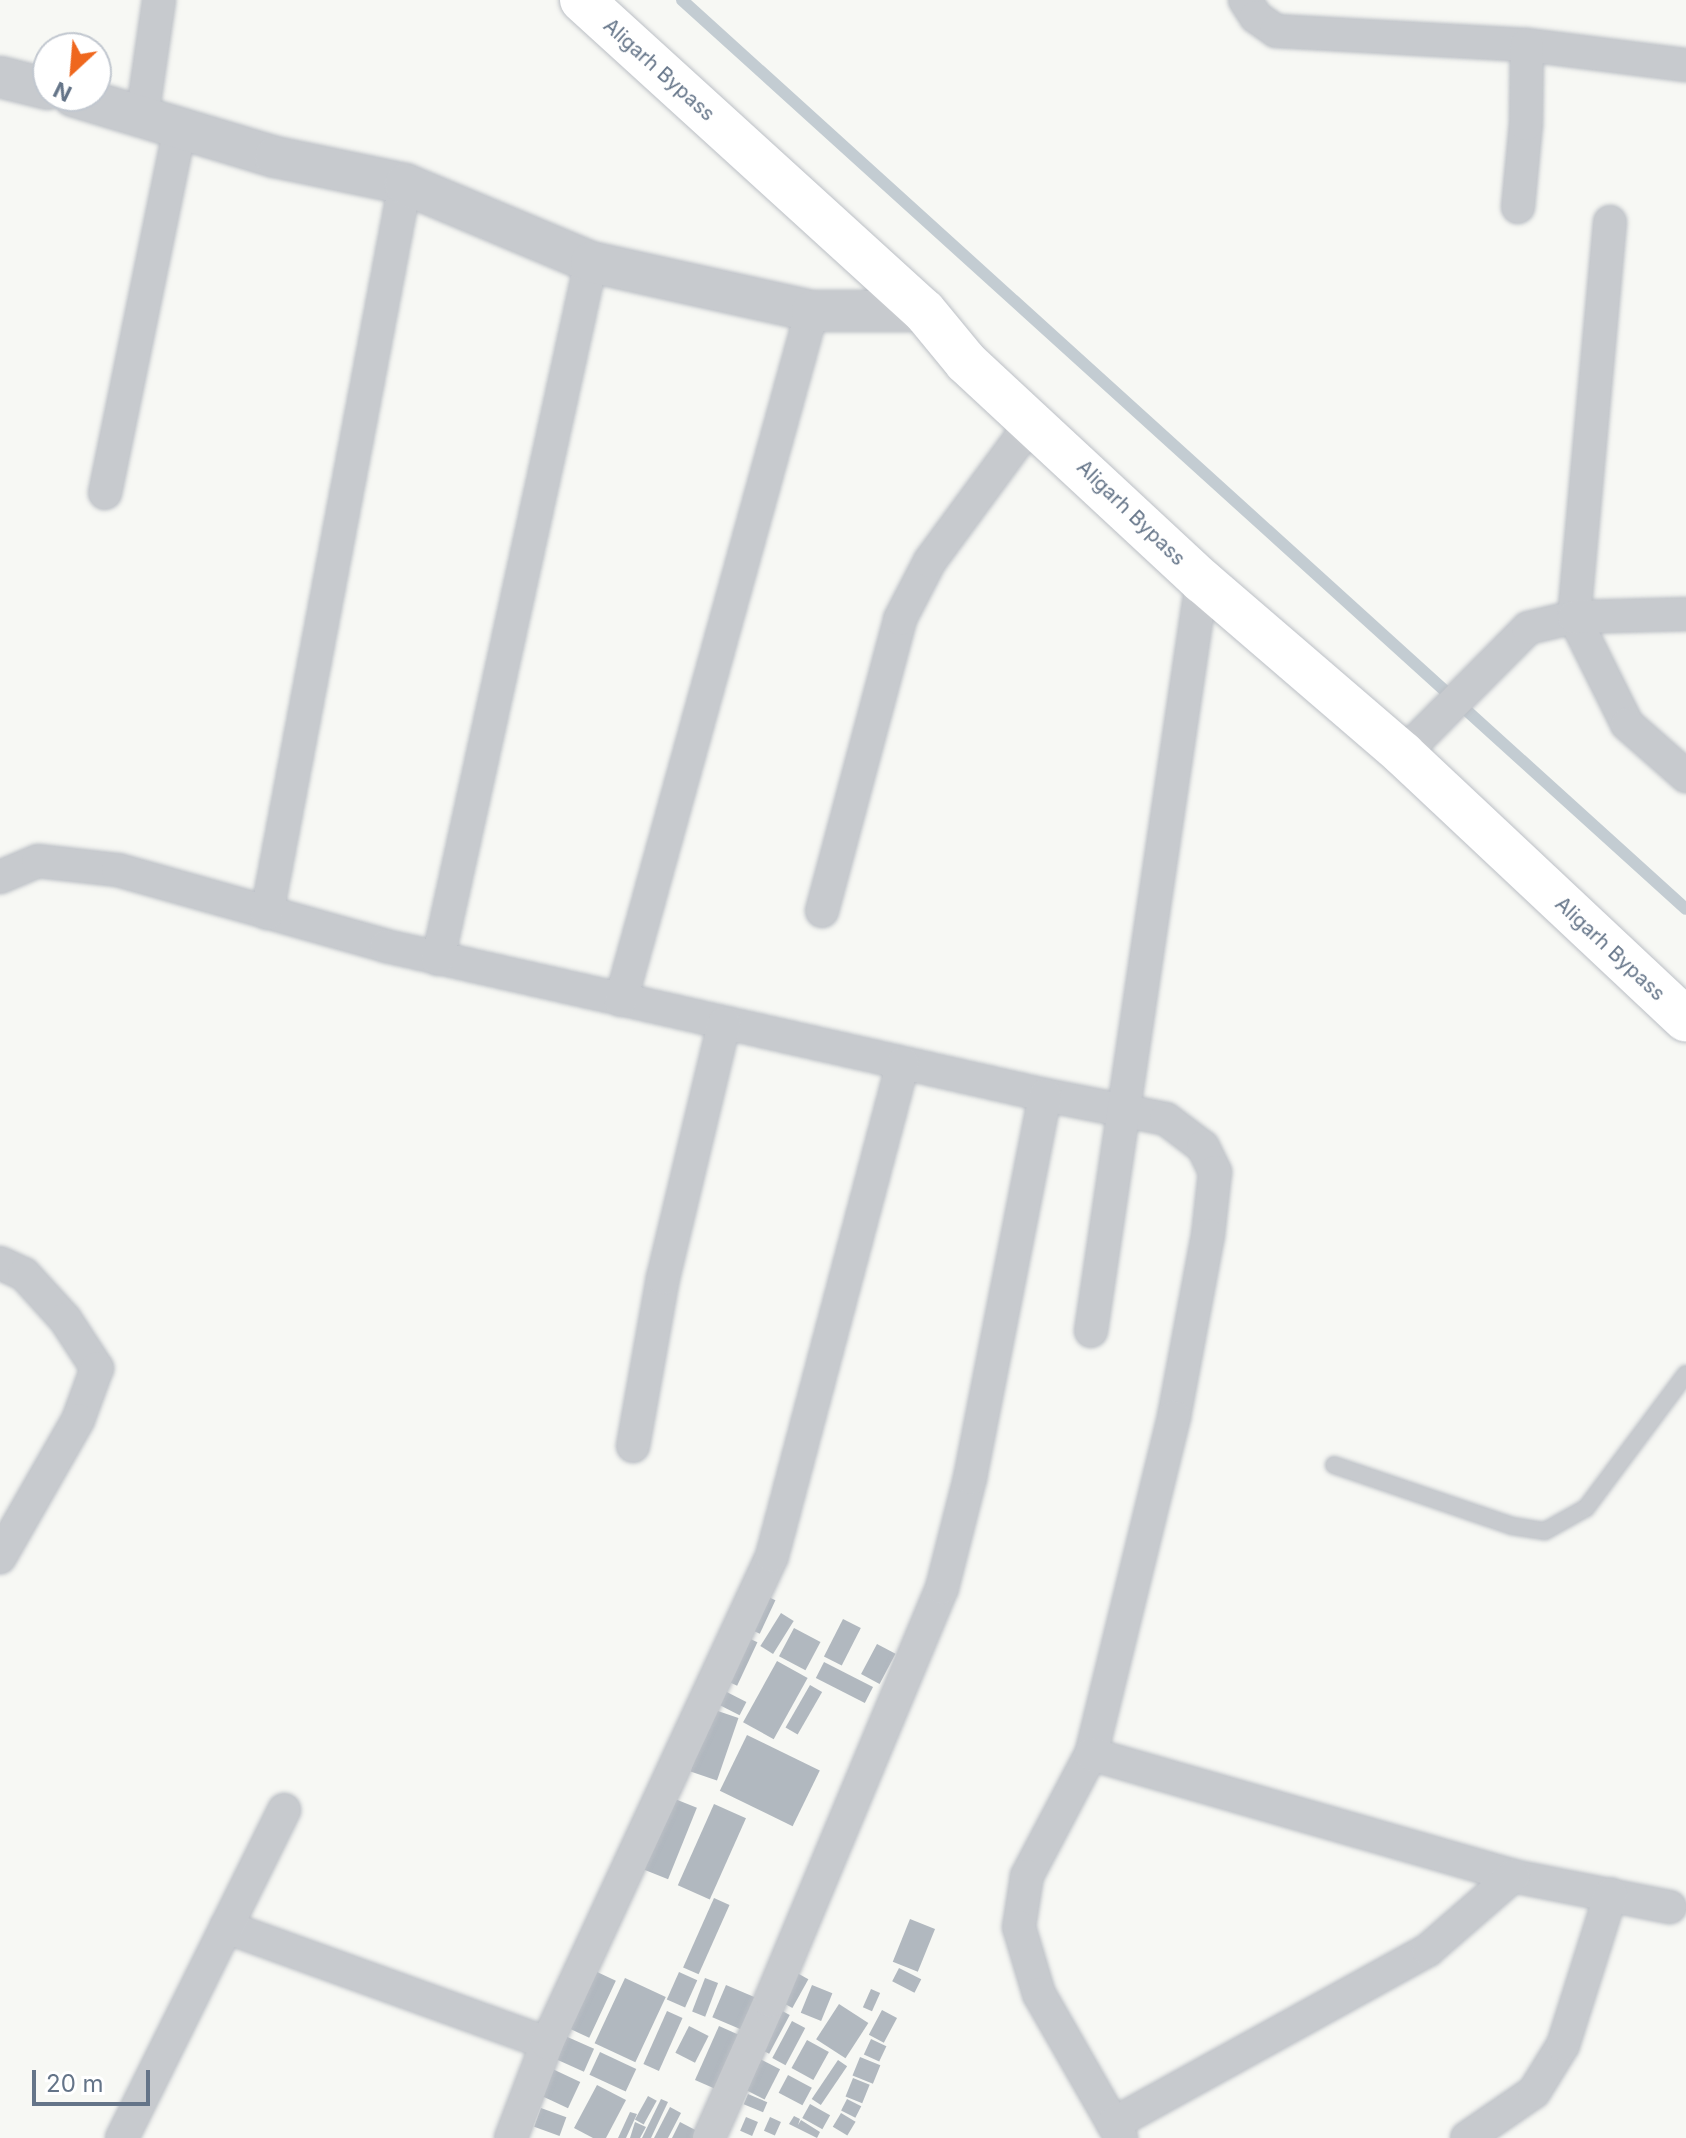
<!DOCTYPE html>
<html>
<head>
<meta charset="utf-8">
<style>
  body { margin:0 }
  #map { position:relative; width:1686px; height:2138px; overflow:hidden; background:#f7f8f4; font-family:Inter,sans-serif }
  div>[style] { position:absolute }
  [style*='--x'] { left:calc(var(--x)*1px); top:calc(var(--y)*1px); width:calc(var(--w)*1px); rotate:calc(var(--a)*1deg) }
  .stream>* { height:12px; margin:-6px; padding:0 6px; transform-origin:6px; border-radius:6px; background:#c3ccd2 }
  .building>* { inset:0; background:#b1b8bf; transform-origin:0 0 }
  .roads { filter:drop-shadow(0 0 2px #bbbfc5) drop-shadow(0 0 2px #bbbfc5) }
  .service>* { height:16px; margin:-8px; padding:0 8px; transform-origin:8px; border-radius:8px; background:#c7cace }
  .minor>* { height:32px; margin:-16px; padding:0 16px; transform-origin:16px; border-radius:16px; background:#c7cace }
  .tertiary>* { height:40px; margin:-20px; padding:0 20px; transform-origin:20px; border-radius:20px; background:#c7cace }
  .secondary>* { height:44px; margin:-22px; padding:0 22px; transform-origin:22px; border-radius:22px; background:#fff }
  span { translate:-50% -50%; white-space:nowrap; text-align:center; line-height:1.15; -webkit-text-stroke:8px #fff; paint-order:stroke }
  .street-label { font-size:20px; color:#647488 }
  .north { position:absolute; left:32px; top:32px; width:80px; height:80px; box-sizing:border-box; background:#fff; border:2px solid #c1c7cf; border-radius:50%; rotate:206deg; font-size:22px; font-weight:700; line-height:32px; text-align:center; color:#647488 }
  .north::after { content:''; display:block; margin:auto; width:28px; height:36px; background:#ef671d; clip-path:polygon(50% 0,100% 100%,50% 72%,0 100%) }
  .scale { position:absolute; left:32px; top:2070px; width:118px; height:36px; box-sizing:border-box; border:4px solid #647488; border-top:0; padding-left:10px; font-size:24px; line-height:28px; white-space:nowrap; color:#647488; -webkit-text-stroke:6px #fff; paint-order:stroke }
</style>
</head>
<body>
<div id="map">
  <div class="stream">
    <i style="--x:682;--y:0;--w:1354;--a:42.16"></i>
  </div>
  <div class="building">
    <i style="left:760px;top:1593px;width:17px;height:37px;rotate:25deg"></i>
    <i style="left:781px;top:1613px;width:15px;height:39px;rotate:32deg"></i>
    <i style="left:843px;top:1619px;width:20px;height:42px;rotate:27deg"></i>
    <i style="left:794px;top:1628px;width:30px;height:32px;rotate:28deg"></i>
    <i style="left:742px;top:1635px;width:17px;height:48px;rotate:25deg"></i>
    <i style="left:877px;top:1644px;width:21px;height:34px;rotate:28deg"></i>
    <i style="left:777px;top:1661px;width:35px;height:70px;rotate:29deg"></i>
    <i style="left:824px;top:1662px;width:55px;height:18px;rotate:27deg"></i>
    <i style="left:810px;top:1685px;width:14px;height:49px;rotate:30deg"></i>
    <i style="left:717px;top:1687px;width:33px;height:15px;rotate:27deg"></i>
    <i style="left:712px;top:1709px;width:28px;height:66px;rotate:19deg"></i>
    <i style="left:747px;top:1735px;width:81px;height:62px;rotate:26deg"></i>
    <i style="left:670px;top:1797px;width:29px;height:77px;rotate:22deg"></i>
    <i style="left:714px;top:1804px;width:35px;height:89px;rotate:24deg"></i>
    <i style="left:714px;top:1898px;width:17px;height:76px;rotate:24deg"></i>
    <i style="left:910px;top:1919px;width:27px;height:46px;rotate:22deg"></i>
    <i style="left:899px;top:1968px;width:25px;height:15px;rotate:27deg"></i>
    <i style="left:790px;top:1969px;width:21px;height:33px;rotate:29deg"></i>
    <i style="left:595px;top:1971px;width:23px;height:63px;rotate:25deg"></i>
    <i style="left:679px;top:1972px;width:20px;height:30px;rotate:24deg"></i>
    <i style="left:625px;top:1978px;width:45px;height:72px;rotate:25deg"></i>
    <i style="left:705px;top:1978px;width:14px;height:36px;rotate:21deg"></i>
    <i style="left:726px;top:1985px;width:39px;height:35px;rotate:23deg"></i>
    <i style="left:812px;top:1985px;width:22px;height:30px;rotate:22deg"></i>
    <i style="left:871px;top:1989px;width:10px;height:20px;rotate:24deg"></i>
    <i style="left:839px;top:2004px;width:35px;height:42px;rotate:33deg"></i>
    <i style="left:773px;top:2006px;width:19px;height:44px;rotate:28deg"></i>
    <i style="left:882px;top:2010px;width:17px;height:28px;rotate:28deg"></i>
    <i style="left:667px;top:2011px;width:17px;height:58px;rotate:24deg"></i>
    <i style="left:792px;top:2021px;width:15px;height:42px;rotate:28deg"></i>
    <i style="left:689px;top:2026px;width:22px;height:30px;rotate:27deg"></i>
    <i style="left:719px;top:2026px;width:30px;height:59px;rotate:24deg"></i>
    <i style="left:563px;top:2035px;width:34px;height:25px;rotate:24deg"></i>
    <i style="left:871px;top:2039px;width:17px;height:17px;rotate:25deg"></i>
    <i style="left:807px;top:2040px;width:25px;height:32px;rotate:29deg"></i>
    <i style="left:600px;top:2052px;width:40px;height:25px;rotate:25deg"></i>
    <i style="left:756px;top:2057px;width:27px;height:34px;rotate:27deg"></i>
    <i style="left:860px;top:2057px;width:22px;height:20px;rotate:22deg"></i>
    <i style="left:838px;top:2060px;width:11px;height:47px;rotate:34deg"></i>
    <i style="left:544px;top:2065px;width:40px;height:29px;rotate:25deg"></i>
    <i style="left:788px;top:2075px;width:27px;height:20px;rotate:28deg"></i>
    <i style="left:853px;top:2078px;width:18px;height:20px;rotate:22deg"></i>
    <i style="clip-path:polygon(597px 2085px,626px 2100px,606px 2138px,593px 2138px,574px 2128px)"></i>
    <i style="left:748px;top:2094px;width:21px;height:11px;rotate:23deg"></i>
    <i style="left:648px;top:2096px;width:10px;height:27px;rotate:29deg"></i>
    <i style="clip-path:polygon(661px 2099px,668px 2102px,651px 2138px,642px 2138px)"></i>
    <i style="left:847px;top:2099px;width:16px;height:13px;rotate:27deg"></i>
    <i style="left:810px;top:2104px;width:23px;height:16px;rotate:29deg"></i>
    <i style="clip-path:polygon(670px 2107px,681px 2113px,668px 2138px,654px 2138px)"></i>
    <i style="left:541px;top:2108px;width:27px;height:20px;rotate:20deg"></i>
    <i style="clip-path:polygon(630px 2112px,637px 2114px,626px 2138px,618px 2138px)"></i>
    <i style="left:841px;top:2113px;width:17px;height:16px;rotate:31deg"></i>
    <i style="clip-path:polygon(794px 2116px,800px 2119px,798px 2125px,801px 2120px,820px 2132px,817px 2138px,789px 2124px)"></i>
    <i style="left:746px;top:2117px;width:13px;height:15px;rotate:23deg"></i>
    <i style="left:770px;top:2117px;width:12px;height:15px;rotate:24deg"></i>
    <i style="clip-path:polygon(635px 2122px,646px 2127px,640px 2138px,630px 2138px)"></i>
    <i style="clip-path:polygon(680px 2122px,703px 2134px,701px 2138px,672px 2138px)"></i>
  </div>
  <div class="roads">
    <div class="service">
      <i style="--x:1334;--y:1465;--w:188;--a:18.9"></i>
      <i style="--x:1512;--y:1526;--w:33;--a:9"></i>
      <i style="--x:1545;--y:1531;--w:47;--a:-29.3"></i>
      <i style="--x:1586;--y:1508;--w:167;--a:-53.3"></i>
    </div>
    <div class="minor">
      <i style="--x:1245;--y:0;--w:20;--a:57"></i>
      <i style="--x:1256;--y:17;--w:24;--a:35"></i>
      <i style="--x:1276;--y:31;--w:251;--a:3.2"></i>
      <i style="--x:1527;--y:45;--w:160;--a:7.2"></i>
      <i style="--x:142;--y:117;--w:118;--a:-81.7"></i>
      <i style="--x:1518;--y:207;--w:83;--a:-84.5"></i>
      <i style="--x:1526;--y:124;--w:79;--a:-89.3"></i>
      <i style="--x:1610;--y:222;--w:397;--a:95.2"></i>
      <i style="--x:1574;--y:617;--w:119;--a:63.6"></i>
      <i style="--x:1627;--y:724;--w:79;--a:41.4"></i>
      <i style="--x:105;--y:493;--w:373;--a:-78.4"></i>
      <i style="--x:1403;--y:754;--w:177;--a:-45.2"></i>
      <i style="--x:1528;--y:628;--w:47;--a:-13.4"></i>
      <i style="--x:1574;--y:617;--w:112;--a:-1.5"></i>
      <i style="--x:0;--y:877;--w:41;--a:-22.8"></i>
      <i style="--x:38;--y:861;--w:81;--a:6.4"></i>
      <i style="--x:118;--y:870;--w:279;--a:15.8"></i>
      <i style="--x:386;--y:946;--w:676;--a:12.74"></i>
      <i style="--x:1045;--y:1095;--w:123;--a:11.2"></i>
      <i style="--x:1166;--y:1119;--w:46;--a:37.1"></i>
      <i style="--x:1203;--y:1147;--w:28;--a:64"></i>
      <i style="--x:1215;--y:1172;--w:63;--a:96.3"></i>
      <i style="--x:1208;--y:1235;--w:185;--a:100.6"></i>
      <i style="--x:1174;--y:1417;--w:347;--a:103.8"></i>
      <i style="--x:1091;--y:1754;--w:138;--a:117.7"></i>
      <i style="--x:1027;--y:1876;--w:52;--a:98.9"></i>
      <i style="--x:1019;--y:1927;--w:70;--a:73.4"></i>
      <i style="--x:1039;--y:1994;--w:166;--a:60.3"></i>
      <i style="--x:822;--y:911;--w:302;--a:-75"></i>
      <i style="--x:900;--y:619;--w:65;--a:-62.7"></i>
      <i style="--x:930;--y:561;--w:174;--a:-53.7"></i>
      <i style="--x:267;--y:913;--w:742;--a:-79.28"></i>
      <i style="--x:438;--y:959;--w:714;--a:-77.62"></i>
      <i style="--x:621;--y:1000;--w:715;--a:-74.51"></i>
      <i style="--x:0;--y:1263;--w:26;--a:25"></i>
      <i style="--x:24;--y:1274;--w:61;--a:47.7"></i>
      <i style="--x:65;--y:1319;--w:59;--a:56.9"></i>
      <i style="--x:97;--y:1368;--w:55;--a:110.1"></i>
      <i style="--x:78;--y:1420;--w:158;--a:119.7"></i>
      <i style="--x:1091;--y:1331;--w:758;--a:-81.58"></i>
      <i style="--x:633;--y:1446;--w:171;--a:-79.9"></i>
      <i style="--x:663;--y:1278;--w:262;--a:-76.5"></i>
      <i style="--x:1091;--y:1754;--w:439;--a:16.1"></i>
      <i style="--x:1513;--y:1876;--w:160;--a:11.2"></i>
      <i style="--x:226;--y:1927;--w:341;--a:19.9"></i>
      <i style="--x:1113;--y:2124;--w:360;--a:-28.9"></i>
      <i style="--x:1428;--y:1950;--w:113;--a:-41"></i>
      <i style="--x:122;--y:2138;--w:366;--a:-63.7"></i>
      <i style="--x:511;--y:2138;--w:102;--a:-69.2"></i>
      <i style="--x:547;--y:2043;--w:536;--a:-65.2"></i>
      <i style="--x:772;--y:1556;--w:510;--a:-75.12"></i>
      <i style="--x:709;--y:2138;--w:150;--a:-66"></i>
      <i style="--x:770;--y:2001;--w:447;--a:-67.4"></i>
      <i style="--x:942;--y:1588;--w:114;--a:-75.7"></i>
      <i style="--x:970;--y:1478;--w:390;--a:-78.9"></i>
      <i style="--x:1467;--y:2138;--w:81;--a:-34.5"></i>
      <i style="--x:1534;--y:2092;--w:55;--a:-58.3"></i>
      <i style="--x:1563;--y:2045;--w:158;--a:-72.4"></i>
    </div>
    <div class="tertiary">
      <i style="--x:0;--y:77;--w:49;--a:14"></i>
      <i style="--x:73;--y:96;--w:211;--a:16.8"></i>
      <i style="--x:275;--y:157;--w:133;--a:11.7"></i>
      <i style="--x:405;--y:184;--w:202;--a:22.8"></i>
      <i style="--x:591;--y:262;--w:226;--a:12.5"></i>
      <i style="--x:812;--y:311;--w:112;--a:0"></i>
    </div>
    <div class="secondary">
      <i style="--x:582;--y:0;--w:462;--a:42.3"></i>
      <i style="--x:924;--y:311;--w:66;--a:50.5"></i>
      <i style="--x:966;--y:362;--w:322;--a:42.9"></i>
      <i style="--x:1202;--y:581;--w:265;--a:40.7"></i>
      <i style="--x:1403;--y:754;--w:388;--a:43.2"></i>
    </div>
  </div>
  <div class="street-label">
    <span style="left:659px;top:70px;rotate:42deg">Aligarh Bypass</span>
    <span style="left:1131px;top:513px;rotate:44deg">Aligarh Bypass</span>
    <span style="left:1610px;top:949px;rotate:43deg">Aligarh Bypass</span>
  </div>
  <div class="north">N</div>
  <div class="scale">20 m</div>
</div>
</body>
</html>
